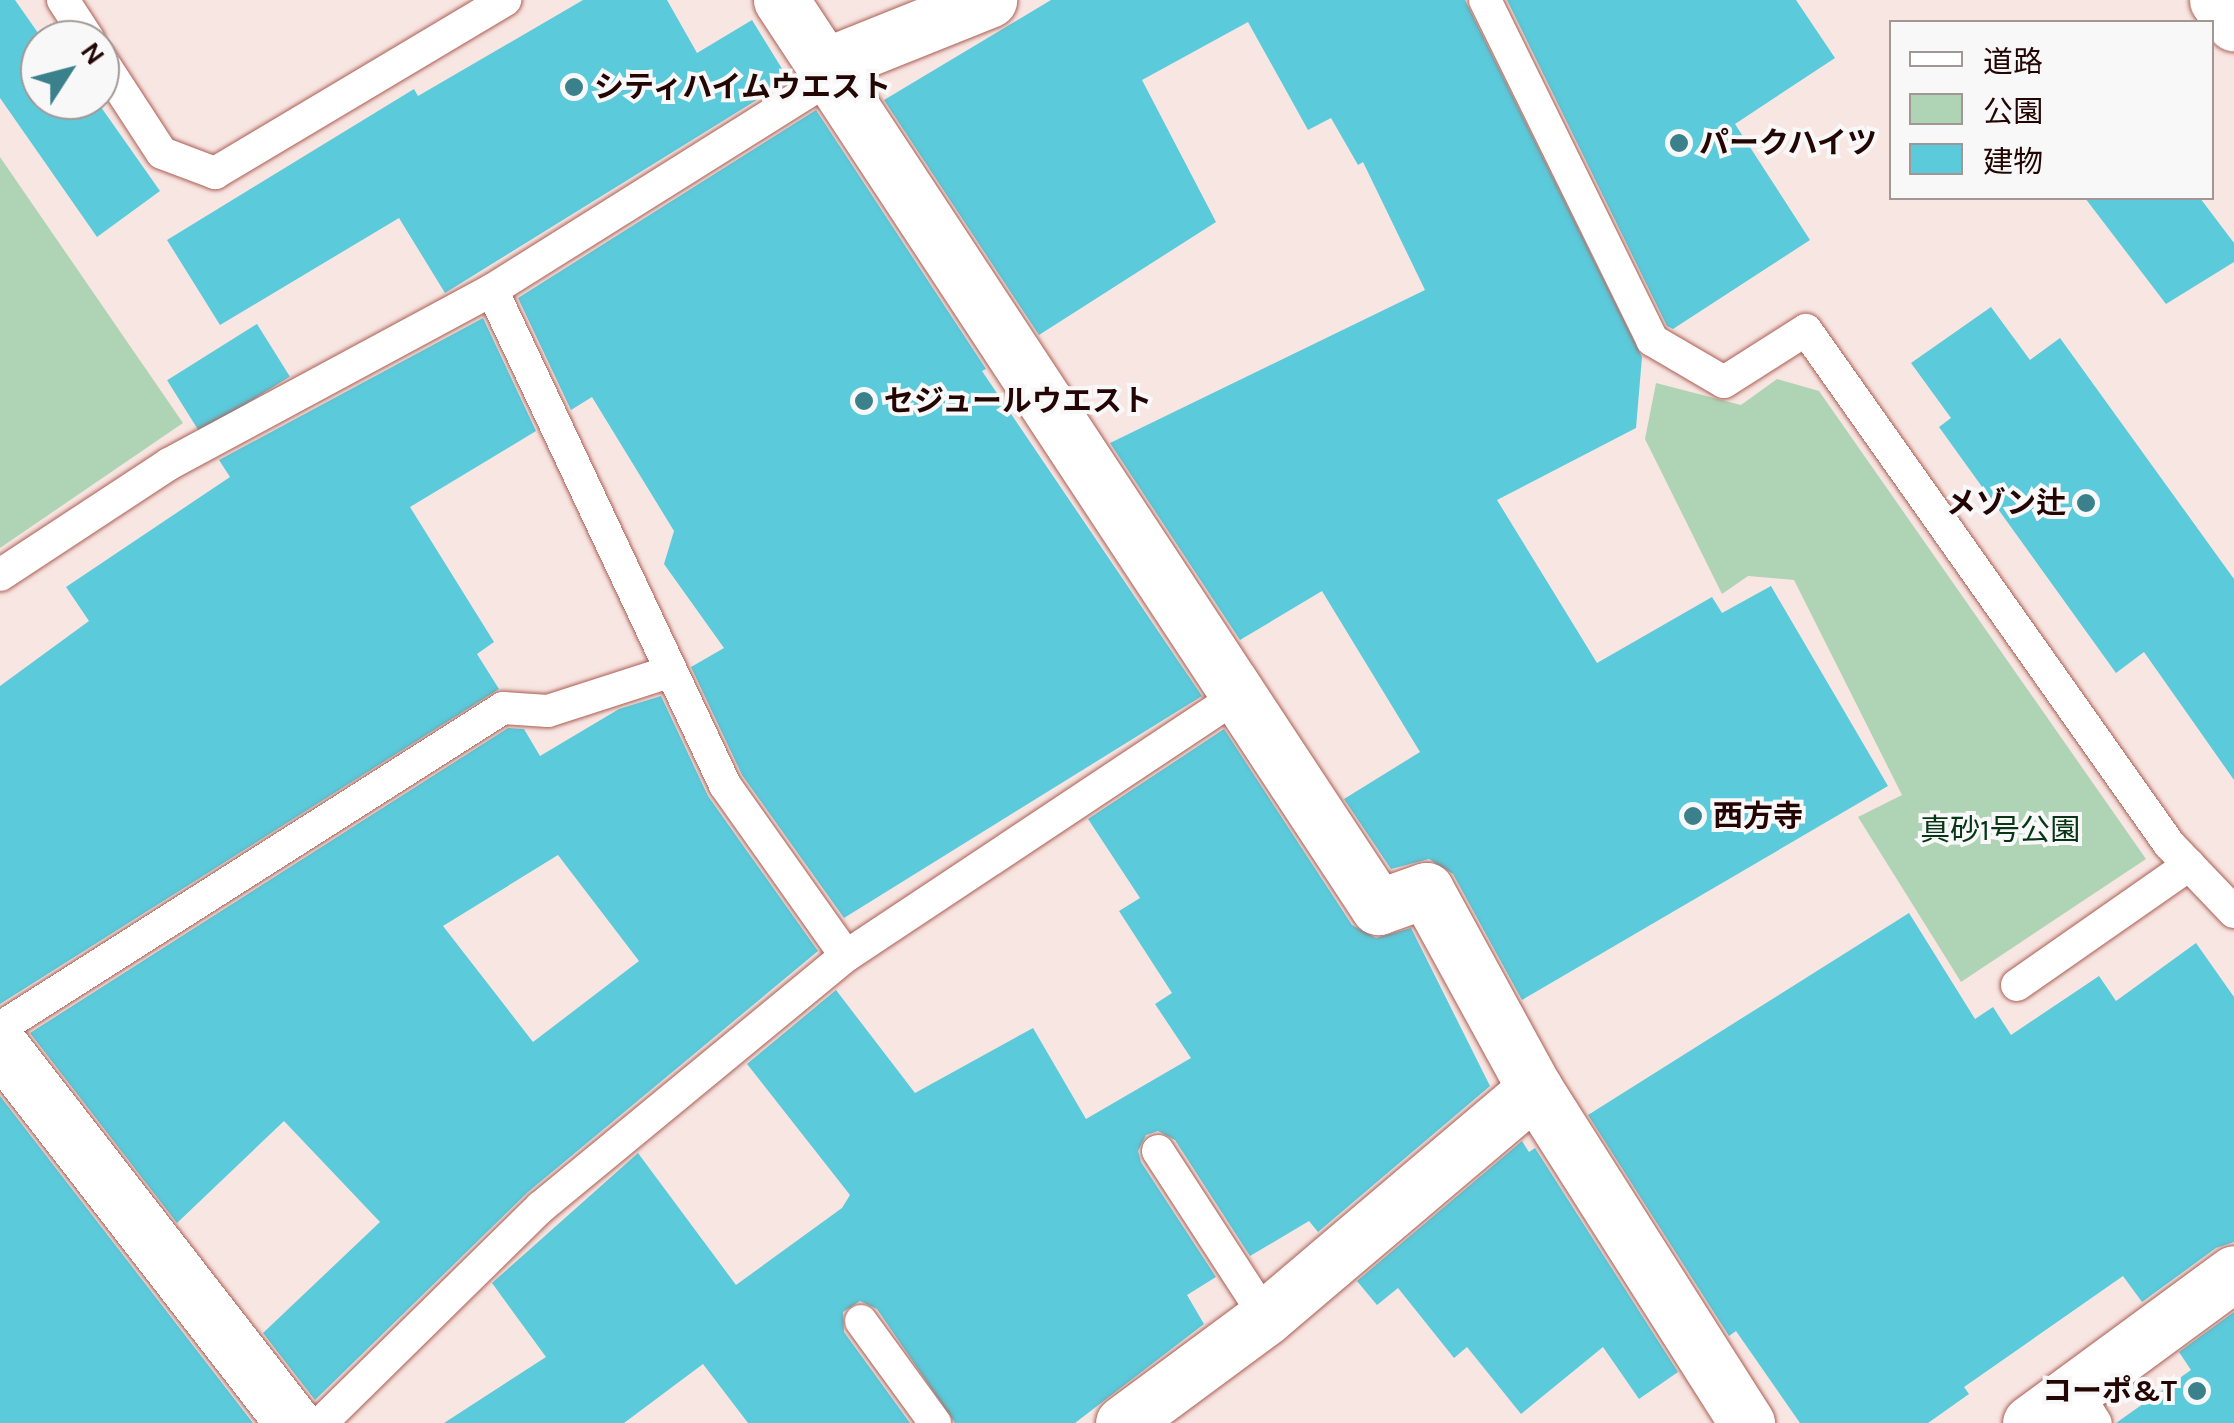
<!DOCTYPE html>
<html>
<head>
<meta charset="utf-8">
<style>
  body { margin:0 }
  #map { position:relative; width:2234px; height:1423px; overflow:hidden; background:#f8e6e3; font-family:Karla,"Noto Sans JP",sans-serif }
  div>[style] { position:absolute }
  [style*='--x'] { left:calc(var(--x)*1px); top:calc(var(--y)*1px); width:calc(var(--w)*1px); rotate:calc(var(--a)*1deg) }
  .green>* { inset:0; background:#afd4b5 }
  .building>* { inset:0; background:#5bcadb; transform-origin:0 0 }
  .roads { filter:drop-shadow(0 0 2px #ab5e52) drop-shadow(0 0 2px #ab5e52) }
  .service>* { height:32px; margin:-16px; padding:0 16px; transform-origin:16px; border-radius:16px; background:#fff }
  .minor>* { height:55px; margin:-27.5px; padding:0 27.5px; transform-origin:27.5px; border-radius:27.5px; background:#fff }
  .tertiary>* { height:55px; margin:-27.5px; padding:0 27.5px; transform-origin:27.5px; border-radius:27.5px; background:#fff }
  .dots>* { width:28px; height:28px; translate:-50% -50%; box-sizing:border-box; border:5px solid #f8f8f8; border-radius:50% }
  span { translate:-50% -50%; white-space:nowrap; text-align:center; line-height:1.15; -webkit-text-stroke:8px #f8f8f8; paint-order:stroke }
  .poi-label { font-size:30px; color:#230604; font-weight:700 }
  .left { translate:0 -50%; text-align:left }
  .right { translate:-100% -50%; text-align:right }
  .park-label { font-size:30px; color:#073616 }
  .legend { position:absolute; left:1889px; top:20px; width:325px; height:180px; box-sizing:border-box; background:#f8f8f8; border:2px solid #a39796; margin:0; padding:12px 18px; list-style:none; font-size:30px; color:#230604 }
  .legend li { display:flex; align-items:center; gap:20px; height:50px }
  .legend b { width:50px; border:2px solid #a39796 }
  .north { position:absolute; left:20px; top:20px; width:100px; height:100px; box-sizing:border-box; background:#f8f8f8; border:2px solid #a39796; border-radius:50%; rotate:54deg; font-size:28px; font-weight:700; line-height:40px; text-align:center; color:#230604 }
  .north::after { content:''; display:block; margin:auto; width:35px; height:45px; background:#3b818c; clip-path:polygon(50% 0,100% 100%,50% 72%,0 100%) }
</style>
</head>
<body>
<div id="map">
  <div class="green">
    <i style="clip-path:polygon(0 157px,183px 423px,0 548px)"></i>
    <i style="clip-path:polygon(1777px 379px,1819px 391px,2146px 859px,1961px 982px,1858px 817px,1902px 795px,1794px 580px,1748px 576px,1722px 594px,1645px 439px,1656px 383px,1741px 405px)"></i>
  </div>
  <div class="building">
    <i style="clip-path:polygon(0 0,15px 0,43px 40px,40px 100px,96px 100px,160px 191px,97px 237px,0 98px)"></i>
    <i style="clip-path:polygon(583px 0,667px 0,697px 53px,752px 20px,789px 80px,445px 293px,399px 218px,220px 325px,167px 240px,414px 89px,418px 96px)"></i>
    <i style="clip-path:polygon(1051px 0,1465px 0,1642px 357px,1636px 428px,1497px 500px,1597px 663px,1712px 597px,1722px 613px,1771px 586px,1888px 786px,1522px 1000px,1453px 874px,1429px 859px,1391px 869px,1344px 799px,1420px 752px,1322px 591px,1240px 640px,1110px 443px,1425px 290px,1363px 162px,1358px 165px,1331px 118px,1308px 130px,1248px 22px,1142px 80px,1216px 222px,1039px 335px,884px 100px)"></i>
    <i style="clip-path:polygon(1507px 0,1796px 0,1835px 58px,1735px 124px,1810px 240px,1673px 329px,1667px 326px)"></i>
    <i style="clip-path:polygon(816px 110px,986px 369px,982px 371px,1202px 696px,844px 918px,742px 775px,691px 667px,724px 648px,664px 564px,674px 531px,592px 397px,571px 410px,518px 298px)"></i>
    <i style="clip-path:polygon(2085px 198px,2200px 198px,2234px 243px,2234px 262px,2166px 304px)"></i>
    <i style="clip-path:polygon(1991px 307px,2030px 360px,2060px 338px,2234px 579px,2234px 780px,2144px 652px,2116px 673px,1939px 427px,1951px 418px,1911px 363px)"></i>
    <i style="clip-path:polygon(483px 318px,536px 431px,410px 507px,494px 642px,477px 654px,499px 689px,0 1004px,0 686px,89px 621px,66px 587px,230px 477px,219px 460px)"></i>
    <i style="left:257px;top:324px;width:62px;height:106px;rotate:58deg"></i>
    <i style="clip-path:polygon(evenodd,661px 696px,708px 796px,818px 951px,528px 1192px,315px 1400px,263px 1333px,380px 1222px,284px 1121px,177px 1223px,30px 1033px,508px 728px,524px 729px,540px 756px,619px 709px,661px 696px,558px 855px,639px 961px,533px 1042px,443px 926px,558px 855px)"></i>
    <i style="clip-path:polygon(1224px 729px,1352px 925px,1376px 938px,1411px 928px,1490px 1086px,1318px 1232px,1309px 1221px,1250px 1256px,1175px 1140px,1158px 1131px,1146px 1135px,1138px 1151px,1141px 1162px,1216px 1277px,1187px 1295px,1204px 1324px,1075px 1423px,955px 1423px,877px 1309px,860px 1301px,843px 1312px,844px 1332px,910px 1423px,748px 1423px,703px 1364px,624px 1423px,444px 1423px,546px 1357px,492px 1283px,638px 1153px,736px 1285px,842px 1208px,850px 1195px,747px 1064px,836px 990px,915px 1093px,1033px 1028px,1086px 1119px,1191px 1058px,1155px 1004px,1172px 993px,1119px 911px,1140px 898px,1088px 819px)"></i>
    <i style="clip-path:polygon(1909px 913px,1975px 1019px,1993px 1007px,2011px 1035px,2099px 976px,2116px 1001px,2196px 943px,2234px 997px,2234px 1242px,2216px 1248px,2142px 1302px,2123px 1276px,1964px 1387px,1969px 1394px,1928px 1423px,1800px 1423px,1736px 1331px,1729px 1336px,1588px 1115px)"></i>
    <i style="clip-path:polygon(0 1096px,253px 1423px,0 1423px)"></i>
    <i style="clip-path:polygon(1522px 1141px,1529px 1152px,1535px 1148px,1678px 1372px,1639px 1399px,1603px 1347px,1521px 1414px,1467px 1347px,1454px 1358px,1398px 1288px,1377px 1305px,1357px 1281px)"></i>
    <i style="clip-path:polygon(2234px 1312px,2234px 1423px,2116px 1423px,2191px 1370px,2179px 1352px)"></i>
  </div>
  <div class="roads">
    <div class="service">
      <i style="--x:63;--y:0;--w:48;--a:57"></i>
      <i style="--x:1485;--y:0;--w:379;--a:63.8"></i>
      <i style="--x:1652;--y:340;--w:83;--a:30.3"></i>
      <i style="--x:1724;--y:382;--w:97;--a:-32.4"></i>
      <i style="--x:1806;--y:330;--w:629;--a:54.77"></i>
      <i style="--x:2169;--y:844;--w:94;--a:46.3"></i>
      <i style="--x:100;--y:58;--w:113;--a:56.9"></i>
      <i style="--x:162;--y:153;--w:57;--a:20.7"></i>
      <i style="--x:215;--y:173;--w:338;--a:-30.8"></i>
      <i style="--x:492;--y:290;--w:547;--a:64.79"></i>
      <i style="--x:725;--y:785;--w:209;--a:54.7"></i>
      <i style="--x:0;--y:575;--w:202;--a:-33.3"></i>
      <i style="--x:169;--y:464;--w:367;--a:-28.3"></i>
      <i style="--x:492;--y:290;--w:401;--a:-32.1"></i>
      <i style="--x:2017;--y:985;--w:210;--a:-34.9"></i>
      <i style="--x:0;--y:1028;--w:596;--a:-32.46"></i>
      <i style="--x:503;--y:708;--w:45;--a:3.8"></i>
      <i style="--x:548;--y:711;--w:127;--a:-17.9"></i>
      <i style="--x:1158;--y:1151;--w:198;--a:57"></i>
      <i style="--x:861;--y:1321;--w:126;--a:54"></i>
      <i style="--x:2075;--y:1390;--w:39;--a:58"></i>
      <i style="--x:321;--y:1423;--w:308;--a:-44.5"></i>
      <i style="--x:541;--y:1207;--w:395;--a:-39.5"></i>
      <i style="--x:846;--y:956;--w:472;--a:-33.6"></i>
    </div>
    <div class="minor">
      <i style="--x:781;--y:0;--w:1086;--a:56.65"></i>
      <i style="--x:1378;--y:907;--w:51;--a:-19.5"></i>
      <i style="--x:1426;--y:890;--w:227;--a:61.3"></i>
      <i style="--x:1535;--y:1089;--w:396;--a:57.6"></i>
      <i style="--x:824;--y:66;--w:178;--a:-21.8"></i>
      <i style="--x:0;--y:1045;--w:478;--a:52.2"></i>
      <i style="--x:1123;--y:1423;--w:178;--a:-36.5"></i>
      <i style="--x:1266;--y:1317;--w:353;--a:-40.3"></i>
      <i style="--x:2030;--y:1423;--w:253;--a:-36.3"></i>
    </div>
    <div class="tertiary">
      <i style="--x:2217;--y:0;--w:29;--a:54"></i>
    </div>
  </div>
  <div class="dots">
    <i style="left:574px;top:87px;background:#3b818c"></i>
    <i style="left:1679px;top:143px;background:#3b818c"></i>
    <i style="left:864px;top:401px;background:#3b818c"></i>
    <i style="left:2086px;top:503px;background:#3b818c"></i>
    <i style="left:1693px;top:816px;background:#3b818c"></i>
    <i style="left:2197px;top:1391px;background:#3b818c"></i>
  </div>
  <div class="poi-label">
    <span class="left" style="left:594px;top:87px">シティハイムウエスト</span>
    <span class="left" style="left:1699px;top:143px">パークハイツ</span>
    <span class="left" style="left:884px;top:401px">セジュールウエスト</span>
    <span class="right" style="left:2066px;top:503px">メゾン辻</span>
    <span class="left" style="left:1713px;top:816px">西方寺</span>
    <span class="right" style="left:2177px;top:1391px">コーポ&amp;T</span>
  </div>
  <div class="park-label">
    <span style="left:2000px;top:830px">真砂1号公園</span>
  </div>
  <ul class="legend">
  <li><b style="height:12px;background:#fff"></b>道路</li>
  <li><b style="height:28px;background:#afd4b5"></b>公園</li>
  <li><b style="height:28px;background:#5bcadb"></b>建物</li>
  </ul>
  <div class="north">N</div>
</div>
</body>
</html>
